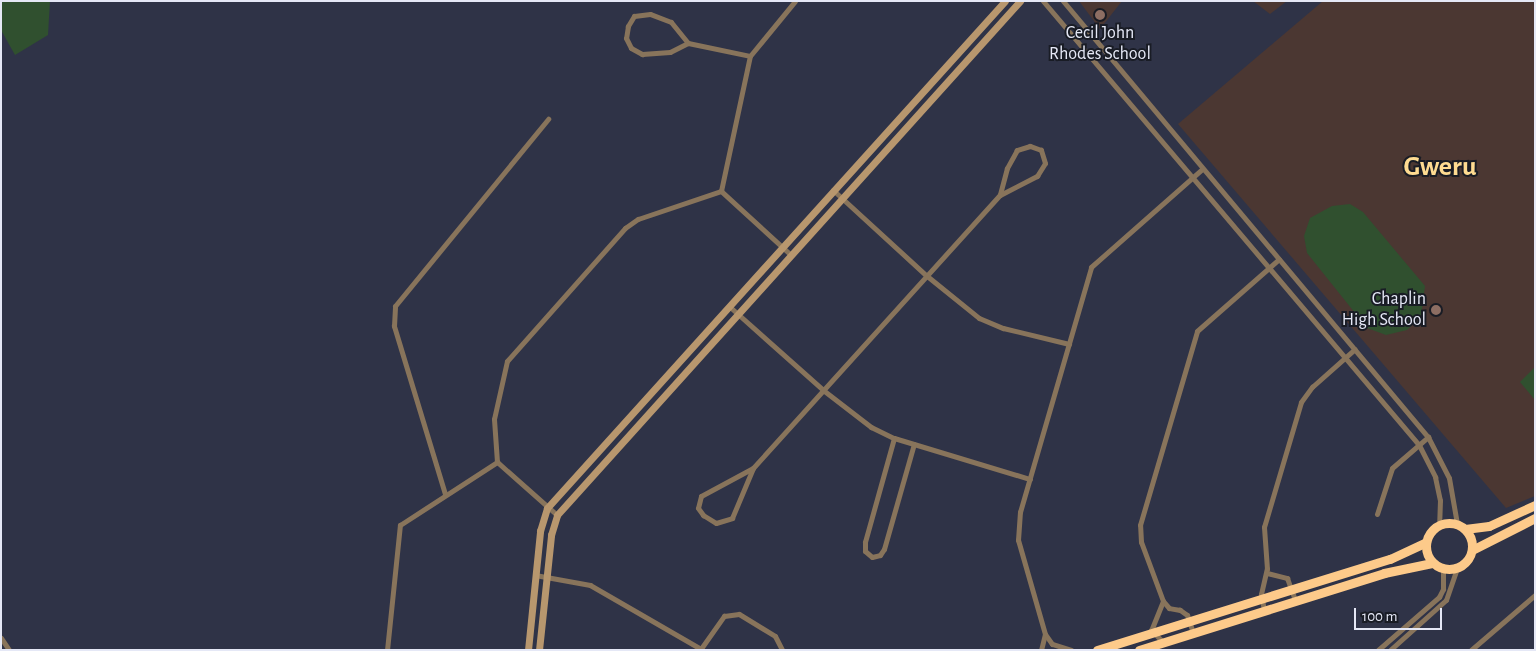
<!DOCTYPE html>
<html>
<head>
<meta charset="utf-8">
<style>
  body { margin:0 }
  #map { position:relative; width:1536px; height:651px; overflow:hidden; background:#2f3347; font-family:"Alegreya Sans",sans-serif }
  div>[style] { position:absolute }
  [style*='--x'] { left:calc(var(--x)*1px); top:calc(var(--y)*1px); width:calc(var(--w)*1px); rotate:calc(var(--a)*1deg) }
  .education>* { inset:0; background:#4b3732 }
  .green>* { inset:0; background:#30502f }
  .street>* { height:5px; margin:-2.5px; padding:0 2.5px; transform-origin:2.5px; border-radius:2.5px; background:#88745b }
  .secondary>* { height:7px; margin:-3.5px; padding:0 3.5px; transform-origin:3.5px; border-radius:3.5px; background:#b8976e }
  .highway>* { height:9px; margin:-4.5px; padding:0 4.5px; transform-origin:4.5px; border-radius:4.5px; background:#fdca8a }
  .highway>.ring { margin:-4.5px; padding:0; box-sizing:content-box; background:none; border:9px solid #fdca8a; border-radius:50% }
  .dots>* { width:14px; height:14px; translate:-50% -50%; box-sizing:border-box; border:2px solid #191c25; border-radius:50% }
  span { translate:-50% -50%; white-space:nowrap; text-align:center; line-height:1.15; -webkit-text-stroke:4px #191c25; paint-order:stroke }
  .poi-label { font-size:18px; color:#e5e8f6 }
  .right { translate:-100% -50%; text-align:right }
  .town-label { font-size:28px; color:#fedb91; font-weight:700 }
  .frame { position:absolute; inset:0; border:2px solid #e5e8f6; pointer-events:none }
  .scale { position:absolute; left:1354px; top:608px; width:88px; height:22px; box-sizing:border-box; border:2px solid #e5e8f6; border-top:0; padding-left:6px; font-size:15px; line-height:18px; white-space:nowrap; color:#e5e8f6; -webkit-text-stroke:4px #191c25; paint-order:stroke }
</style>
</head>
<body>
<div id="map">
  <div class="education">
    <i style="clip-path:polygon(1079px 1px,1122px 1px,1100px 29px)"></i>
    <i style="clip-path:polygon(1253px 1px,1287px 1px,1270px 14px)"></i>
    <i style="clip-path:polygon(1323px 1px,1535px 1px,1535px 496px,1506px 508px,1178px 124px)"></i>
  </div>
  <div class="green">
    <i style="clip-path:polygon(1px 1px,50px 1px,48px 35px,15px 55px,1px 30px)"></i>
    <i style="clip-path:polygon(1350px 204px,1363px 212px,1425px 286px,1421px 316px,1407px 330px,1386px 335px,1367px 328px,1307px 253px,1304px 236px,1310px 218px,1332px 206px)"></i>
    <i style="clip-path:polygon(1535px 367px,1535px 400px,1520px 382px)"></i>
  </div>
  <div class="street">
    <i style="--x:1043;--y:1;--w:582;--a:49.74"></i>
    <i style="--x:1419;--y:445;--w:36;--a:63"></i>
    <i style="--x:1435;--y:477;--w:24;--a:78"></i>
    <i style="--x:1440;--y:500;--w:25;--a:92"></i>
    <i style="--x:1063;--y:1;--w:569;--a:50.07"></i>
    <i style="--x:1428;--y:437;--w:46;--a:62.9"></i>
    <i style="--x:1449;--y:478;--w:47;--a:80.1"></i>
    <i style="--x:688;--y:43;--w:27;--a:-129"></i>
    <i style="--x:671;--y:22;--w:22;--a:-159"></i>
    <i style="--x:650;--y:14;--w:16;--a:173"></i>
    <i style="--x:634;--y:16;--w:12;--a:121"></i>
    <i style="--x:628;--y:26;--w:12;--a:99"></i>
    <i style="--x:626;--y:38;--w:11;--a:63"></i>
    <i style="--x:631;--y:48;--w:13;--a:29"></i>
    <i style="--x:642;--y:54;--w:28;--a:-4"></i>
    <i style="--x:670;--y:52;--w:20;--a:-27"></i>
    <i style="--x:688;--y:43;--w:63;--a:11.8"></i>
    <i style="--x:833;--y:190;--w:127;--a:42.5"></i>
    <i style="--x:927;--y:276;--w:67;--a:38.9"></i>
    <i style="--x:979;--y:318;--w:26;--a:23"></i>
    <i style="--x:1003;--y:328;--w:68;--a:13.6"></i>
    <i style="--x:791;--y:255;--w:95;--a:-137.6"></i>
    <i style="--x:721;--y:191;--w:138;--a:-77.9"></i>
    <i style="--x:750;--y:56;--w:71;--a:-50.7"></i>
    <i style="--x:730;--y:307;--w:125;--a:41.7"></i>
    <i style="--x:823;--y:390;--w:61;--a:37.6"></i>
    <i style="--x:871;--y:427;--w:25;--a:26"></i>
    <i style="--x:894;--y:438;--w:142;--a:16.8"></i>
    <i style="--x:894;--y:438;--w:108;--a:105.6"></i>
    <i style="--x:865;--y:542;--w:9;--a:90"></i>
    <i style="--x:865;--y:551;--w:9;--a:41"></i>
    <i style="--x:872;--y:557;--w:8;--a:-14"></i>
    <i style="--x:880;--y:555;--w:7;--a:-56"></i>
    <i style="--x:884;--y:549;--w:109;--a:-74.1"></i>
    <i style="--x:753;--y:468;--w:59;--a:151.7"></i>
    <i style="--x:701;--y:496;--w:12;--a:104"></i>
    <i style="--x:698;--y:508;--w:9;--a:54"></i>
    <i style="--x:703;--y:515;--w:15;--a:32"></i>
    <i style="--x:716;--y:523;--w:17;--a:-17"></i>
    <i style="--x:732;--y:518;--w:54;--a:-67.2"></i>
    <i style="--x:753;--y:468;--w:368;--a:-47.9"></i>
    <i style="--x:1000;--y:195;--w:42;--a:-27.2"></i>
    <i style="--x:1037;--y:176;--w:15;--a:-58"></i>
    <i style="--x:1045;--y:163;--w:14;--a:-107"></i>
    <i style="--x:1041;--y:150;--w:12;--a:-160"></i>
    <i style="--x:1030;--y:146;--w:14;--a:163"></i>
    <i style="--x:1017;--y:150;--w:21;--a:119"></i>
    <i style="--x:1007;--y:168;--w:28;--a:105"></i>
    <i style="--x:445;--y:494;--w:176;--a:-106.9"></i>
    <i style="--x:394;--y:326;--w:20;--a:-87"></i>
    <i style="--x:395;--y:306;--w:242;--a:-50.7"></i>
    <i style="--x:1377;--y:514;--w:48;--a:-71.9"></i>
    <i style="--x:1392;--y:468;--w:48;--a:-40.7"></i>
    <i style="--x:557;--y:515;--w:80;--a:-138.5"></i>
    <i style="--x:497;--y:462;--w:43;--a:-94"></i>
    <i style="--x:494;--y:419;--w:59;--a:-77.4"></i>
    <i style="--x:507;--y:361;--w:178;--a:-48.4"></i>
    <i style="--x:625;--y:228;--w:16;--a:-35"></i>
    <i style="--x:638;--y:219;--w:88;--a:-18.6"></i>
    <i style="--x:1267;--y:573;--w:21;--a:14"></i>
    <i style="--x:1287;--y:578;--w:23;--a:70"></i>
    <i style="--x:535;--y:575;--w:56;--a:10.3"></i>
    <i style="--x:590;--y:585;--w:128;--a:30"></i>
    <i style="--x:1163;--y:601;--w:31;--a:112"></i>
    <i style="--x:1151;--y:630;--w:17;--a:45"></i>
    <i style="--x:1264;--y:610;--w:16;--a:-101"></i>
    <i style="--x:1261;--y:594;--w:26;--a:-77"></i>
    <i style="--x:1267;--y:569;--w:42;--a:-94.1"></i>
    <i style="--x:1264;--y:527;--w:130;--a:-73.5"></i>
    <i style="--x:1301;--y:402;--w:19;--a:-54"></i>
    <i style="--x:1312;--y:387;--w:57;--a:-41.5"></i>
    <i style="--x:1193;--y:633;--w:19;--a:-108"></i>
    <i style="--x:1187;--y:615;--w:9;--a:-144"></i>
    <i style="--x:1180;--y:610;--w:11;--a:-170"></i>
    <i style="--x:1169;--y:608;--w:9;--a:-131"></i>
    <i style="--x:1163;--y:601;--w:63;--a:-110.4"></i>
    <i style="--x:1141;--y:542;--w:17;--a:-93"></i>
    <i style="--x:1140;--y:525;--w:202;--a:-73.6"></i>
    <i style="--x:1197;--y:331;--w:109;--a:-41.3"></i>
    <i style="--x:1;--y:638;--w:14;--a:56"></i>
    <i style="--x:387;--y:650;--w:126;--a:-84.1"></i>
    <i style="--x:400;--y:525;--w:116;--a:-33"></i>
    <i style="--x:700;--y:650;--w:42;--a:-54.8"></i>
    <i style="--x:724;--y:616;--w:15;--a:-8"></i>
    <i style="--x:739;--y:614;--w:42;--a:31.4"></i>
    <i style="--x:775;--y:636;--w:16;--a:63"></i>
    <i style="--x:1041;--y:650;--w:16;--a:-76"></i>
    <i style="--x:1071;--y:650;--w:20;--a:-162"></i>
    <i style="--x:1052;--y:644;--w:12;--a:-125"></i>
    <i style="--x:1045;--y:634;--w:98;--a:-106"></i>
    <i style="--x:1018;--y:540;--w:28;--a:-86"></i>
    <i style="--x:1020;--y:512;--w:255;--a:-73.8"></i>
    <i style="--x:1091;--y:267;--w:148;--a:-41.4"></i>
    <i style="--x:1378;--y:650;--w:81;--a:-41"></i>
    <i style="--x:1439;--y:597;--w:9;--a:-63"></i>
    <i style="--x:1443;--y:589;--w:20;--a:-90"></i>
    <i style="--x:1390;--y:650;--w:75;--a:-41.8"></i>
    <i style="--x:1446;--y:600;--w:34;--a:-71"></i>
    <i style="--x:1471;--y:650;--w:84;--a:-40.7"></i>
  </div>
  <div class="secondary">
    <i style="--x:528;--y:650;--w:120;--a:-84.2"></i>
    <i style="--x:540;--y:531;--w:24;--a:-73"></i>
    <i style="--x:547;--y:508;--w:683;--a:-47.91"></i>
    <i style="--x:539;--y:650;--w:116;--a:-84"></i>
    <i style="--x:551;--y:535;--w:21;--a:-73"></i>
    <i style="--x:557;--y:515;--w:692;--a:-47.99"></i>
  </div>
  <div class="highway">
    <i class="ring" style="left:1426px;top:523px;width:37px;height:37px"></i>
    <i style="--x:1465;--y:529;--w:24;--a:-7"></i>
    <i style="--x:1489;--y:526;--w:51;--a:-24.5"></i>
    <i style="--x:1472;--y:550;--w:71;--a:-26.9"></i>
    <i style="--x:1097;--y:650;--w:307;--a:-17.3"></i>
    <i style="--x:1390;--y:559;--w:40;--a:-25"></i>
    <i style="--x:1139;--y:650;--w:257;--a:-17.4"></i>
    <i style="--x:1384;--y:573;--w:49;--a:-11.8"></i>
  </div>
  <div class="dots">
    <i style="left:1100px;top:15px;background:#8d6e63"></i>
    <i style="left:1436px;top:310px;background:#8d6e63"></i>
  </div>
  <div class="poi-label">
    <span style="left:1100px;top:44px">Cecil John<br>Rhodes School</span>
    <span class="right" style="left:1426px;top:310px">Chaplin<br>High School</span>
  </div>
  <div class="town-label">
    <span style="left:1440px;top:167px">Gweru</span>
  </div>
  <div class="frame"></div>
  <div class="scale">100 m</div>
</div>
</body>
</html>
